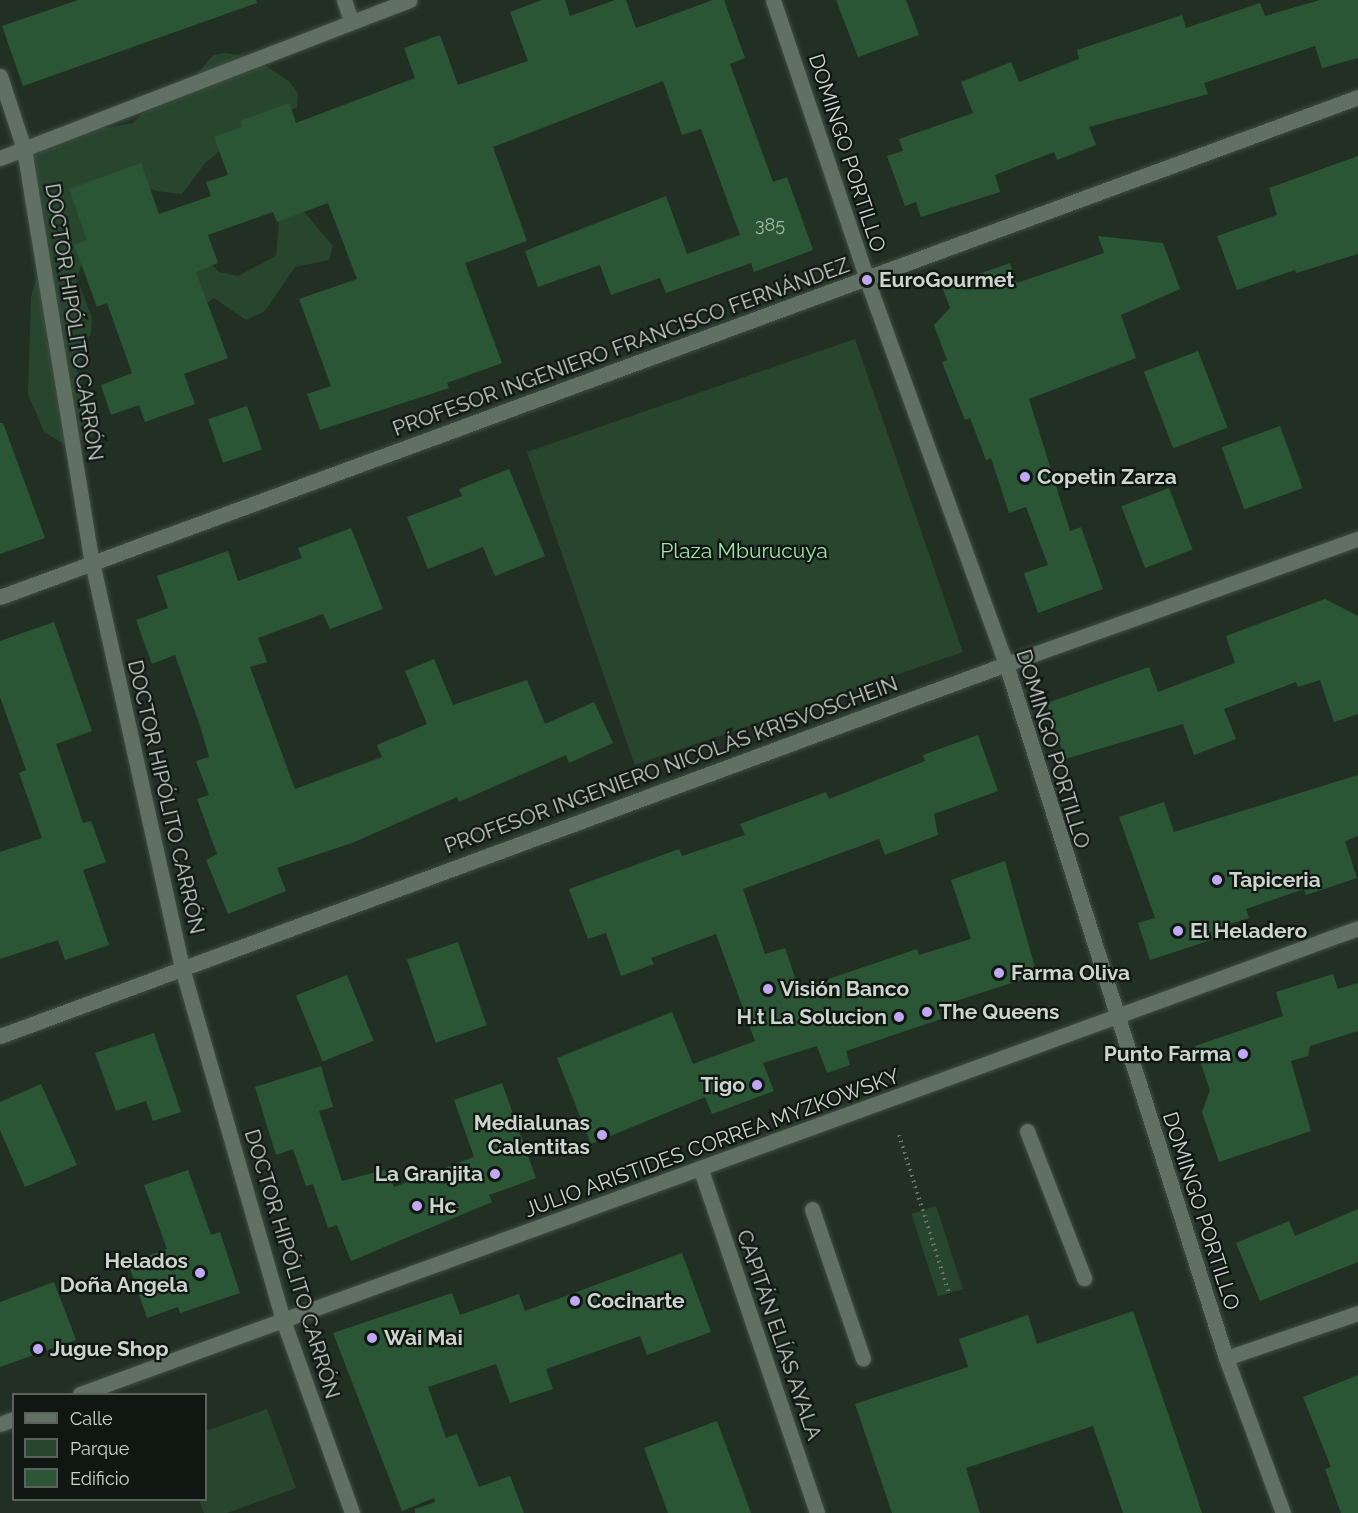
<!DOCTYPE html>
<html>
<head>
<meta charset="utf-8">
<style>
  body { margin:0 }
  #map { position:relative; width:1358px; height:1513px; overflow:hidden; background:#223024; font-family:Raleway,sans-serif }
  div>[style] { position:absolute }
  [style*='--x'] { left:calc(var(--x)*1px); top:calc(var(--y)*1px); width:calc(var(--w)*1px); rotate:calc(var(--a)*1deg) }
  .green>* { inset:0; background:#28452e; transform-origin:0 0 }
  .building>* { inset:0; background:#2b5635; transform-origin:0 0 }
  .path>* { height:4px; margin-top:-2px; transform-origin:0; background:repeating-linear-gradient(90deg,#69756a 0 1.5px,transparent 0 6px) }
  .roads { filter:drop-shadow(0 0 2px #414d43) drop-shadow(0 0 2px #414d43) }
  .lane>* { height:15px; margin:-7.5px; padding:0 7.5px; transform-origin:7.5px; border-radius:7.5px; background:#607163 }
  .street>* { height:15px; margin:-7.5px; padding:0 7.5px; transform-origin:7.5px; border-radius:7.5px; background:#607163 }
  .secondary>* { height:15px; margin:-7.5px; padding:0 7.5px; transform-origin:7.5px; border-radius:7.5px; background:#607163 }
  .dots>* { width:16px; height:16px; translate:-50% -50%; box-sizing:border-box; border:3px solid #101611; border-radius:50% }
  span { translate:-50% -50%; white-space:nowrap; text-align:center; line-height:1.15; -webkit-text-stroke:4.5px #101611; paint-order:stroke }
  .number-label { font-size:18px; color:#a4b5a7 }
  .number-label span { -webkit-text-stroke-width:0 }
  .street-label { font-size:21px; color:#ccd5cd }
  .poi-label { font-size:21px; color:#ccd5cd; font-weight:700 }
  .left { translate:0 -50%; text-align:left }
  .right { translate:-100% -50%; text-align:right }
  .park-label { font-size:21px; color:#9ee3ab }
  .legend { position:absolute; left:12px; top:1393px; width:195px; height:108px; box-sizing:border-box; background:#101611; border:2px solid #5b625c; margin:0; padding:8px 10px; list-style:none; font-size:18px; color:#ccd5cd }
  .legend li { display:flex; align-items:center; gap:12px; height:30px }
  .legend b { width:30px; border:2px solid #5b625c }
</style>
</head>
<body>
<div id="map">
  <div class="green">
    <i style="clip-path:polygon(226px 53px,254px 58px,290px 82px,298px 94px,297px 107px,237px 137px,205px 163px,182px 194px,156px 191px,144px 185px,91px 232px,77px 279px,92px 318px,91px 332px,77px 370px,98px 423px,93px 436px,67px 446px,44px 432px,28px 394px,31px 297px,38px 271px,35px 231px,24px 205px,27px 164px,33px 152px,93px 124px,107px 128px,133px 123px,161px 95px,188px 85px,213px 55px)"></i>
    <i style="clip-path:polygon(301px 208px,333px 246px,329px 260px,295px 267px,265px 311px,246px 320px,214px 298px,203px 306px,139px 256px,204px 257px,219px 272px,238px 276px,276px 256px,279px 221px,288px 211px)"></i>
    <i style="left:855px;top:339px;width:331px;height:347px;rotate:71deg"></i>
    <i style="left:936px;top:1206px;width:87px;height:26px;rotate:72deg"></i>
    <i style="clip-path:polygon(267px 1409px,296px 1488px,227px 1513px,204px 1513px,199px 1500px,206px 1500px,206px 1431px)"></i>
  </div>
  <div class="building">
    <i style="clip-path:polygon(78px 0,256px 0,257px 3px,23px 86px,2px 26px)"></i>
    <i style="clip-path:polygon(542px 0,565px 0,570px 16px,615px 0,626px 0,636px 28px,713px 0,724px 0,745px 58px,730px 64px,773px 182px,787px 177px,813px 250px,754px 272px,751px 263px,666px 293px,660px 278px,611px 295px,600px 265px,538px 287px,525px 251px,666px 196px,687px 254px,740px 235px,701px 129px,682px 135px,663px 81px,493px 147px,527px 241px,465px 263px,502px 363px,447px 383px,449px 388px,320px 430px,307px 394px,331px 386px,299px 299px,357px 279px,328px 203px,277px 222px,273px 212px,208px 235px,218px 263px,196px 272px,228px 358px,184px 374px,195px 404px,145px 422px,139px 405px,111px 415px,101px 385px,132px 373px,107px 303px,97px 307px,74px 245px,87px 240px,69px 189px,141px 163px,159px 214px,211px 196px,206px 182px,228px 175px,214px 137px,242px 127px,240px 121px,289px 103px,296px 123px,415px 78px,404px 48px,440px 35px,458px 85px,528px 61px,510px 12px)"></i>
    <i style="clip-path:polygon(836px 0,906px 0,919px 35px,858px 57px)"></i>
    <i style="clip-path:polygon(1320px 0,1358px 0,1358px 58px,1322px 68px,1315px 46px,1204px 83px,1208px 94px,1089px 127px,1096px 145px,1057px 160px,1054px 152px,995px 175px,1000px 192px,921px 217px,916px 202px,905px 206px,887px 156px,903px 151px,899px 139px,973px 113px,961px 82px,1011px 62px,1019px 82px,1079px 59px,1077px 50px,1182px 15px,1186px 28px,1260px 3px,1265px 16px)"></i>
    <i style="clip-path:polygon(1358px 156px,1358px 254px,1296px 273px,1295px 270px,1237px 290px,1217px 236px,1277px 215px,1269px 188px)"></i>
    <i style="clip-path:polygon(1098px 236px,1163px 243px,1180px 289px,1121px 315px,1136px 358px,1029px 399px,1070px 531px,1081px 527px,1103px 589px,1038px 613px,1024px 573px,1048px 565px,1026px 507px,1009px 513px,991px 458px,986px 460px,970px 418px,965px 420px,942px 362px,947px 360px,934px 325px,950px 308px,942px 287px,1010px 263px,1017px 283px,1104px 253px)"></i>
    <i style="left:1198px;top:351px;width:82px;height:58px;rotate:69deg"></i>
    <i style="left:247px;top:406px;width:46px;height:41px;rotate:71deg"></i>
    <i style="clip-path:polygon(0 423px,3px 423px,45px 538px,0 554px)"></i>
    <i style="left:1280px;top:426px;width:66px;height:62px;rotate:70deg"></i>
    <i style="clip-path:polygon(509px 469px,545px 556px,495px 576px,483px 547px,428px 569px,407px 517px,462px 496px,459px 489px)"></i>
    <i style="left:1169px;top:488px;width:66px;height:51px;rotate:69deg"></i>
    <i style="clip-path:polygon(351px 528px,383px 609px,330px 629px,323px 614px,258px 638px,267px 662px,250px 667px,295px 789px,382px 757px,377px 745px,427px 724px,405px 671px,434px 659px,453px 705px,527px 680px,545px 724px,594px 702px,613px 743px,569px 763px,566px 755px,459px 802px,457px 797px,352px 843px,277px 868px,286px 891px,228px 914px,206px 860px,217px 854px,197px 799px,209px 795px,196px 761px,209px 757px,201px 729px,175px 655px,152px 664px,136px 620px,168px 608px,157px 576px,228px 551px,238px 581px,302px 558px,298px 548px)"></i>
    <i style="clip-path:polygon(1325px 599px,1358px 616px,1358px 714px,1334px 722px,1320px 680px,1298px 687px,1296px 682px,1224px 709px,1236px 739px,1194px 755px,1183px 724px,1065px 759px,1047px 703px,1149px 667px,1158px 692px,1235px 663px,1226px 636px)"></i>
    <i style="clip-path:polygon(54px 622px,92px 731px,56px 744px,83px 823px,91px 821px,106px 862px,83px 870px,109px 945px,65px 960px,58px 940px,0 959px,0 852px,42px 838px,19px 773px,26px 770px,0 697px,0 641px)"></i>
    <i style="clip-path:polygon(978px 735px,998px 791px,934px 814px,938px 835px,885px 855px,879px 839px,743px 889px,765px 954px,785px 948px,799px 989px,917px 949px,919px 955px,971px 939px,951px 880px,1005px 861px,1037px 975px,937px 1007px,941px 1019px,846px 1051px,850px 1065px,827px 1073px,817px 1046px,763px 1063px,774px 1091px,712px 1114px,705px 1097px,591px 1144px,557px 1058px,672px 1012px,693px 1064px,755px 1041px,716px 934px,651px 958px,654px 964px,621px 976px,606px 933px,588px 939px,569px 889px,679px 849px,682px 856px,745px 835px,740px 824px,826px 792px,829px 799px,925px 761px,923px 755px)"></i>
    <i style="clip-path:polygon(1358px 775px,1358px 836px,1345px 841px,1357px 878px,1306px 895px,1304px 889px,1246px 909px,1249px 918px,1213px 929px,1217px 938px,1150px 960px,1138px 923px,1155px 918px,1119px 817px,1164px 802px,1174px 832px)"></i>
    <i style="left:458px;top:942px;width:88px;height:54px;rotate:71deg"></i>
    <i style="clip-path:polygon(1333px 974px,1338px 989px,1358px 983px,1358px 1031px,1310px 1046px,1308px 1056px,1291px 1061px,1311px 1131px,1219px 1162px,1202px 1112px,1210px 1090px,1195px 1046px,1283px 1016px,1276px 992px)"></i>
    <i style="left:347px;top:975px;width:71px;height:55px;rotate:68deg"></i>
    <i style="clip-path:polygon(154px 1033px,181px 1112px,153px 1121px,146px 1101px,116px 1111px,95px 1053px)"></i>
    <i style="clip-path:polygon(321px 1066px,333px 1107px,319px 1111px,342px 1181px,388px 1169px,394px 1187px,474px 1157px,454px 1100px,502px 1083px,536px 1178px,489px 1195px,492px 1202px,351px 1261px,337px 1225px,328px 1228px,313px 1184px,306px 1186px,293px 1149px,276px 1155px,255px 1087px)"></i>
    <i style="clip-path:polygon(41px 1084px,77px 1165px,25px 1187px,0 1130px,0 1102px)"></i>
    <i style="clip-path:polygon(188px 1170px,211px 1235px,220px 1232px,240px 1293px,180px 1313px,178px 1307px,147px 1318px,128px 1263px,167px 1249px,144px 1185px)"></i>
    <i style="clip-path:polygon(1358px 1209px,1358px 1262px,1260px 1301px,1236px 1243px,1289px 1221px,1295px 1236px)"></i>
    <i style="clip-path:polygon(682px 1253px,711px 1332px,647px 1355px,640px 1336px,546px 1369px,553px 1389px,510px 1403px,496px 1364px,428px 1387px,446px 1438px,457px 1434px,479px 1487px,510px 1476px,524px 1513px,415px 1513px,415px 1509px,435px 1502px,434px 1498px,402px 1511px,333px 1333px,452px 1293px,460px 1315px,519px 1294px,525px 1311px)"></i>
    <i style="clip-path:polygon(54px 1282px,76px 1340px,0 1367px,0 1302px)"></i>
    <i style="clip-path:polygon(1133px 1311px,1202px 1513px,1123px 1513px,1093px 1426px,966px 1468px,980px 1513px,892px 1513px,855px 1404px,968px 1367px,959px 1339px,993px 1327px,1028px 1315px,1037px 1344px)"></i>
    <i style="clip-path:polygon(1358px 1375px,1358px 1513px,1341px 1513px,1325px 1469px,1331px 1467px,1303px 1397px)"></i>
    <i style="clip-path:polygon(717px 1421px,751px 1513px,668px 1513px,644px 1448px)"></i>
  </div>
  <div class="path">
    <i style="--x:899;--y:1135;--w:167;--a:72.5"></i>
  </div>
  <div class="roads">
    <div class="lane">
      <i style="--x:1027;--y:1131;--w:158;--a:68.8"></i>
      <i style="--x:812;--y:1209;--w:158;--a:71.2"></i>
    </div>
    <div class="street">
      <i style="--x:344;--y:0;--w:21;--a:71"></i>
      <i style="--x:773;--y:0;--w:295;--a:71.4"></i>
      <i style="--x:867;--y:280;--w:408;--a:70.1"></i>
      <i style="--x:1006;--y:664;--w:728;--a:72.41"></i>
      <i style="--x:1226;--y:1358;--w:165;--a:69.8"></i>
      <i style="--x:0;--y:76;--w:77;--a:71.8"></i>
      <i style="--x:24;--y:149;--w:419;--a:80.7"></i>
      <i style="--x:92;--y:562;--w:416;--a:77.5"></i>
      <i style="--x:182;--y:968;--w:366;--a:74"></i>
      <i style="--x:283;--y:1320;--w:205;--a:70.3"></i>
      <i style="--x:0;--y:158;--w:439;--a:-21.1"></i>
      <i style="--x:0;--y:597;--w:1447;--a:-20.21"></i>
      <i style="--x:0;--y:1036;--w:1073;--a:-20.29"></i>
      <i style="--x:1006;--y:664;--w:374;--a:-19.6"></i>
      <i style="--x:701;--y:1170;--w:362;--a:71.3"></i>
      <i style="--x:1226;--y:1358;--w:139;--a:-18.8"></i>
    </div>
    <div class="secondary">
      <i style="--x:80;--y:1394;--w:1360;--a:-20.03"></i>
      <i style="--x:0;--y:1424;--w:15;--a:-20"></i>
    </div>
  </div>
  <div class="dots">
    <i style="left:867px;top:280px;background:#c1a8f3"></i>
    <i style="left:1025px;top:477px;background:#c1a8f3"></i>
    <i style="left:1217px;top:880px;background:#c1a8f3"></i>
    <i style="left:1178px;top:931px;background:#c1a8f3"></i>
    <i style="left:999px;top:973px;background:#c1a8f3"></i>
    <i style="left:768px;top:989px;background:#c1a8f3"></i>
    <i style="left:927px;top:1012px;background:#c1a8f3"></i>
    <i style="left:899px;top:1017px;background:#c1a8f3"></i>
    <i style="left:1243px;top:1054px;background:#c1a8f3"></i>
    <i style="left:757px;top:1085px;background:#c1a8f3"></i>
    <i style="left:602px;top:1135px;background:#c1a8f3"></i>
    <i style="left:495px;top:1174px;background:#c1a8f3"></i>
    <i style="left:417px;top:1206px;background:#c1a8f3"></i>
    <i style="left:200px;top:1273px;background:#c1a8f3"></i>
    <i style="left:575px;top:1301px;background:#c1a8f3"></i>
    <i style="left:372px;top:1338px;background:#c1a8f3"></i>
    <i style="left:38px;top:1349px;background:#c1a8f3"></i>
  </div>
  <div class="number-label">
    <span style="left:770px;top:225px">385</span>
  </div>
  <div class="street-label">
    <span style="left:847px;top:153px;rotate:72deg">DOMINGO PORTILLO</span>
    <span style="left:74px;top:322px;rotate:81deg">DOCTOR HIPÓLITO CARRÓN</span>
    <span style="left:621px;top:347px;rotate:-20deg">PROFESOR INGENIERO FRANCISCO FERNÁNDEZ</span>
    <span style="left:1053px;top:749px;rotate:73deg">DOMINGO PORTILLO</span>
    <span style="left:671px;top:765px;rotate:-20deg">PROFESOR INGENIERO NICOLÁS KRISVOSCHEIN</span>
    <span style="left:166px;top:797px;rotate:77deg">DOCTOR HIPÓLITO CARRÓN</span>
    <span style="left:712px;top:1143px;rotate:-20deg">JULIO ARISTIDES CORREA MYZKOWSKY</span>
    <span style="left:1201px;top:1211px;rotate:72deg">DOMINGO PORTILLO</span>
    <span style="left:292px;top:1264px;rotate:73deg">DOCTOR HIPÓLITO CARRÓN</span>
    <span style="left:779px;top:1335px;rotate:71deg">CAPITÁN ELÍAS AYALA</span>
  </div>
  <div class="poi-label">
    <span class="left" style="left:879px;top:280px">EuroGourmet</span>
    <span class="left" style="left:1037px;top:477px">Copetin Zarza</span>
    <span class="left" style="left:1229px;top:880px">Tapiceria</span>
    <span class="left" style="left:1190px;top:931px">El Heladero</span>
    <span class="left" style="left:1011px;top:973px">Farma Oliva</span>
    <span class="left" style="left:780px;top:989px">Visión Banco</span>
    <span class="left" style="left:939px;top:1012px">The Queens</span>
    <span class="right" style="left:887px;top:1017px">H.t La Solucion</span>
    <span class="right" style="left:1231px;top:1054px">Punto Farma</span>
    <span class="right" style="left:745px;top:1085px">Tigo</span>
    <span class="right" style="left:590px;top:1135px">Medialunas<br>Calentitas</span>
    <span class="right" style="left:483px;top:1174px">La Granjita</span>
    <span class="left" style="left:429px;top:1206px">Hc</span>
    <span class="right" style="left:188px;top:1273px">Helados<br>Doña Angela</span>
    <span class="left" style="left:587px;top:1301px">Cocinarte</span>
    <span class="left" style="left:384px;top:1338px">Wai Mai</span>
    <span class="left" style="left:50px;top:1349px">Jugue Shop</span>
  </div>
  <div class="park-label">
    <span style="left:744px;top:551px">Plaza Mburucuya</span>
  </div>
  <ul class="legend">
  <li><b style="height:8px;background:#607163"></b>Calle</li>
  <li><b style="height:16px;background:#28452e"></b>Parque</li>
  <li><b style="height:16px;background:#2b5635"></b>Edificio</li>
  </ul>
</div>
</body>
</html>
